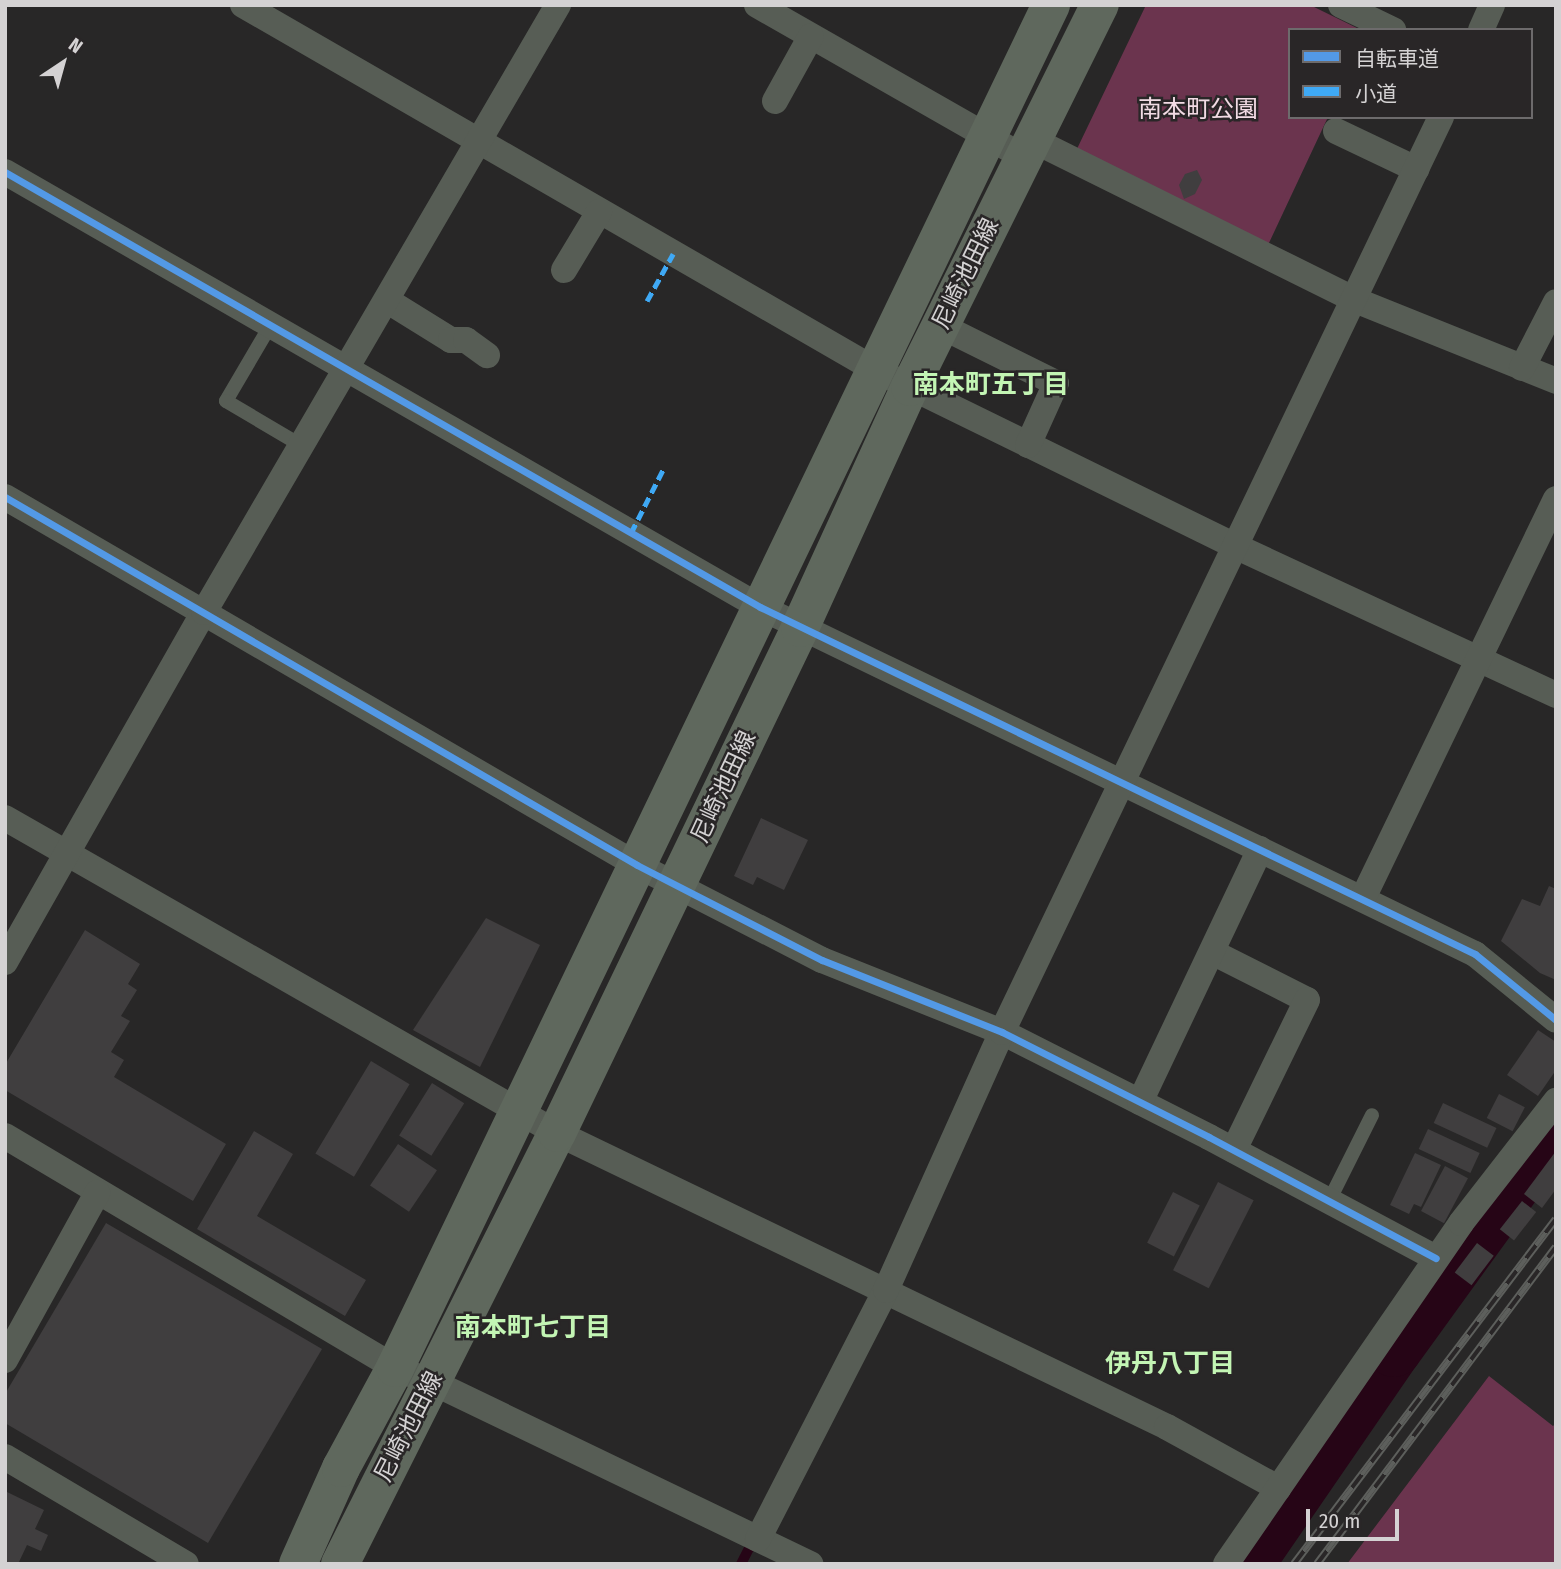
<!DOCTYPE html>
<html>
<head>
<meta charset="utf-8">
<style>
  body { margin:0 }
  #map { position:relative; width:1561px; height:1569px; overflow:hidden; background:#282727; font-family:"Fira Sans Condensed","Noto Sans JP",sans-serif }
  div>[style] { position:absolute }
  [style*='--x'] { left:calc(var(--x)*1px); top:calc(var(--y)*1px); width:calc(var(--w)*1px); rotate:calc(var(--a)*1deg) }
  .green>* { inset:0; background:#6b344e }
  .stream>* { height:10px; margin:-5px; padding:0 5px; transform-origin:5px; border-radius:5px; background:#260516 }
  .river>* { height:56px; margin:-28px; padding:0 28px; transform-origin:28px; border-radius:28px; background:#260516 }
  .building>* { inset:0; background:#403e3f; transform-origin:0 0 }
  .service>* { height:14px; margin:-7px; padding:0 7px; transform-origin:7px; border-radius:7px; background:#575d55 }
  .minor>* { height:26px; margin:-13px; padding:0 13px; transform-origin:13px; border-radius:13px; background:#575d55 }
  .primary>* { height:38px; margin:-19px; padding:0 19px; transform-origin:19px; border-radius:19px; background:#5f685d }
  .rail>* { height:8px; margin-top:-4px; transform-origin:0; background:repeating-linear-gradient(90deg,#292627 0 16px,#5d5f5c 0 32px); box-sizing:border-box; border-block:2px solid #5d5f5c }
  .quiet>* { height:5px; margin-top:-2.5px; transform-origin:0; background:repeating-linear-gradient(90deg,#3fa9f5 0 10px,transparent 0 15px) }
  .cycleway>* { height:7px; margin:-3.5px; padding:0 3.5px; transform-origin:3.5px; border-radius:3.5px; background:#5399e6 }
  span { translate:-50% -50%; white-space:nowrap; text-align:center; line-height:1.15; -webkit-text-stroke:5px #292627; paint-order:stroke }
  .park-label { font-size:24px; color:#f2dbe4 }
  .street-label { font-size:24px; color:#d4d2d3 }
  .neighbourhood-label { font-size:26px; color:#c3f5b4; font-weight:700 }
  .frame { position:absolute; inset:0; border:7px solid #d4d2d3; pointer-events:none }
  .legend { position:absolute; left:1288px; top:28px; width:245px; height:91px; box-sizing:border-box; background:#292627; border:2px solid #6d6b6c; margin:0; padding:9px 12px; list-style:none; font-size:21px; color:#d4d2d3 }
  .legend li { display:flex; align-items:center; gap:14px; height:35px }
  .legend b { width:35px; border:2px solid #6d6b6c }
  .north { position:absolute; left:28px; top:28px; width:70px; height:70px; -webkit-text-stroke:5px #292627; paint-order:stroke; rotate:36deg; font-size:19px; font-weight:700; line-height:28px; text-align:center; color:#d4d2d3 }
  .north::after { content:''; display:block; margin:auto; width:24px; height:32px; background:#d4d2d3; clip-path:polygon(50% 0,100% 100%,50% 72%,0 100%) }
  .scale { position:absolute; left:1306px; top:1509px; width:93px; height:32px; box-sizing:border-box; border:4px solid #d4d2d3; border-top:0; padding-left:9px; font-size:21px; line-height:24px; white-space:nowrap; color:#d4d2d3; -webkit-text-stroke:5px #292627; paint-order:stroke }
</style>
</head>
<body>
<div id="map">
  <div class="green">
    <i style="clip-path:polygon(1146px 5px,1310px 5px,1361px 30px,1290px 30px,1290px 117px,1328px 117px,1268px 245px,1075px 153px)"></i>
    <i style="clip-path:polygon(1489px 1376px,1553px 1426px,1556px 1423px,1556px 1564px,1347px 1564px)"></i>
  </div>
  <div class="stream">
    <i style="--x:741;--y:1564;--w:20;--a:-63"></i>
  </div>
  <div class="river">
    <i style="--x:1246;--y:1564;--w:261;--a:-55.5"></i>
    <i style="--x:1394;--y:1349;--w:264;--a:-54.1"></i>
  </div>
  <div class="building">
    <i style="clip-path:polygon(1197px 170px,1202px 180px,1195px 194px,1184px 199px,1179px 185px,1185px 174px)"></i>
    <i style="clip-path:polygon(761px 818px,808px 840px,784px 890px,757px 877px,753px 885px,734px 876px)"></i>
    <i style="clip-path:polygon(1549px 886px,1556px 889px,1556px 980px,1540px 973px,1501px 941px,1522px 899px,1540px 906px)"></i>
    <i style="clip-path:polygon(486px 918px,540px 945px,480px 1067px,413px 1030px)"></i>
    <i style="clip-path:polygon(85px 930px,140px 964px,128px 984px,137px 990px,121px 1016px,130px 1021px,111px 1052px,124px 1060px,114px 1077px,226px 1144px,193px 1201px,5px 1090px,5px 1065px)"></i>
    <i style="clip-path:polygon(1538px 1030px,1556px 1042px,1556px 1070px,1538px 1096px,1507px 1075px)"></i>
    <i style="left:371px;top:1061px;width:45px;height:108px;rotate:31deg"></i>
    <i style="left:432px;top:1083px;width:38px;height:62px;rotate:32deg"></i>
    <i style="left:1499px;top:1094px;width:29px;height:27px;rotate:27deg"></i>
    <i style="left:1443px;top:1103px;width:59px;height:22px;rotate:25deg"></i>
    <i style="left:1428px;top:1129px;width:57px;height:22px;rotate:25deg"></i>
    <i style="clip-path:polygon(254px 1131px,293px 1154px,257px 1216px,366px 1280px,345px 1316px,197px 1229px)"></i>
    <i style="left:398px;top:1144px;width:47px;height:50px;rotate:34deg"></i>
    <i style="clip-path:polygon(1556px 1151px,1556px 1189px,1542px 1208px,1524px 1194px)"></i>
    <i style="clip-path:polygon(1415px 1153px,1441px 1165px,1421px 1207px,1414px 1204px,1409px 1214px,1390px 1205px)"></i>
    <i style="left:1445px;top:1166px;width:26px;height:51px;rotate:28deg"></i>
    <i style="left:1218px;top:1182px;width:40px;height:99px;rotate:27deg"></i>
    <i style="left:1173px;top:1192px;width:30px;height:57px;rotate:27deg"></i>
    <i style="left:1522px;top:1201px;width:18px;height:36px;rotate:38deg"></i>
    <i style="clip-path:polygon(106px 1223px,322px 1349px,208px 1543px,5px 1423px,5px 1394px)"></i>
    <i style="left:1477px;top:1243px;width:21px;height:37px;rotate:37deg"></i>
    <i style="clip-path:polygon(5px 1491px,44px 1510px,35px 1529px,48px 1535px,41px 1551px,27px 1545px,18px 1564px,5px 1564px)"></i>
  </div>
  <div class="service">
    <i style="--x:270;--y:326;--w:87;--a:120.4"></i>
    <i style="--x:226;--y:401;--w:88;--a:30.6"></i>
    <i style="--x:1329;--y:1201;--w:96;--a:-63.4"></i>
  </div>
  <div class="minor">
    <i style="--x:243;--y:5;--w:731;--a:29.97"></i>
    <i style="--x:876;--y:370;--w:400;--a:26.1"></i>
    <i style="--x:1235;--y:546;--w:354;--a:24.9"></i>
    <i style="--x:757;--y:5;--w:306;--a:29.7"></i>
    <i style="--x:1341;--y:5;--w:58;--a:25.7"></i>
    <i style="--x:1481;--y:30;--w:27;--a:-66"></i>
    <i style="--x:775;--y:101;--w:74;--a:-61"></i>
    <i style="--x:1336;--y:131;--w:89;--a:25.4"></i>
    <i style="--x:1033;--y:140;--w:360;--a:26.4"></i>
    <i style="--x:1355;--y:300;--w:217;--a:21.9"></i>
    <i style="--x:5;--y:172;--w:871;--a:29.95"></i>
    <i style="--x:760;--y:607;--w:795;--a:25.89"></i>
    <i style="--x:1475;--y:954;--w:104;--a:39.2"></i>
    <i style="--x:564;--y:270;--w:68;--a:-58.9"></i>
    <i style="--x:388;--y:301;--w:74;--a:31.8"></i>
    <i style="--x:451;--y:340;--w:15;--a:0"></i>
    <i style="--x:466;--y:340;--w:26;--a:36"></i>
    <i style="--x:941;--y:326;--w:128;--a:26.4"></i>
    <i style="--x:1056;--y:383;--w:68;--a:114.3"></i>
    <i style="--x:1522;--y:368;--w:74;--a:-62.7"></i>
    <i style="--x:5;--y:497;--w:731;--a:30.21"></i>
    <i style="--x:637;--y:865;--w:208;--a:27.2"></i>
    <i style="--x:822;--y:960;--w:194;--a:21.8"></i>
    <i style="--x:1002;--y:1032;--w:232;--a:26.9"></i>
    <i style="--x:1209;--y:1137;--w:257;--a:28.1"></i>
    <i style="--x:5;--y:818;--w:636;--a:29.71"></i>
    <i style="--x:557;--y:1133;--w:677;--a:25.73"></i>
    <i style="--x:1167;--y:1427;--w:127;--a:28.8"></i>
    <i style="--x:1363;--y:898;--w:443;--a:-64.2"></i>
    <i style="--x:1212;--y:952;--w:106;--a:26.8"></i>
    <i style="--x:1307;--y:1000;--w:167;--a:116"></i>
    <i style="--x:5;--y:962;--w:403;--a:-60.4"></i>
    <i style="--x:204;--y:612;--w:703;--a:-59.75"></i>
    <i style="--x:1140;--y:1102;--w:280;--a:-64.6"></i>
    <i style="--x:5;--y:1136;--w:454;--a:30.7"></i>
    <i style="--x:395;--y:1368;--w:40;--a:21"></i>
    <i style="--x:432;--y:1382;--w:420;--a:25.7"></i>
    <i style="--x:5;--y:1360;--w:191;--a:-61.1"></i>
    <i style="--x:5;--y:1457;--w:210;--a:30.6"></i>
    <i style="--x:758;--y:1539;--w:280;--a:-62.8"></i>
    <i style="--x:886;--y:1290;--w:283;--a:-65.8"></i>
    <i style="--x:1002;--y:1032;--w:1015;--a:-64.37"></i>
    <i style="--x:1226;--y:1564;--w:414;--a:-55.4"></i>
    <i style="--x:1461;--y:1223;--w:155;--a:-52.1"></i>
  </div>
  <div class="primary">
    <i style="--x:298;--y:1564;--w:105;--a:-65.9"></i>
    <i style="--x:341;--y:1468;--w:114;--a:-61.6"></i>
    <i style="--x:395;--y:1368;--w:1513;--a:-64.3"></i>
    <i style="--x:340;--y:1564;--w:483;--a:-63.3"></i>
    <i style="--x:557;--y:1133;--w:560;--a:-64.3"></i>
    <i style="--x:800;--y:628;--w:265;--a:-65.5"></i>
    <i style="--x:910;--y:387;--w:427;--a:-63.6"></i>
  </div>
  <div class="rail">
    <i style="--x:1294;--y:1564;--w:433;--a:-52.8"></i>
    <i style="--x:1317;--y:1564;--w:397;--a:-53"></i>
  </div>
  <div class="quiet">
    <i style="--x:647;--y:301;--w:54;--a:-61"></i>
    <i style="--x:631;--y:533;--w:71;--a:-63.1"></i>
  </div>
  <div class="cycleway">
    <i style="--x:5;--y:172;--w:871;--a:29.95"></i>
    <i style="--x:760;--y:607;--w:795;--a:25.89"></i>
    <i style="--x:1475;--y:954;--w:104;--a:39.2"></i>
    <i style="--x:5;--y:497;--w:731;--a:30.21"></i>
    <i style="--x:637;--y:865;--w:208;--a:27.2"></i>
    <i style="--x:822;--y:960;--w:194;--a:21.8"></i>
    <i style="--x:1002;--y:1032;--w:232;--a:26.9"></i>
    <i style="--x:1209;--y:1137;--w:257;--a:28.1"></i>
  </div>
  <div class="park-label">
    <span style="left:1198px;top:110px">南本町公園</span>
  </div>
  <div class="street-label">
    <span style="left:966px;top:274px;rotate:-64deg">尼崎池田線</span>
    <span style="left:724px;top:787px;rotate:-65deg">尼崎池田線</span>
    <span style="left:409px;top:1427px;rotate:-63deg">尼崎池田線</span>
  </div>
  <div class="neighbourhood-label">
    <span style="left:991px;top:385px">南本町五丁目</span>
    <span style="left:533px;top:1328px">南本町七丁目</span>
    <span style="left:1170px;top:1364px">伊丹八丁目</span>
  </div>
  <div class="frame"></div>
  <ul class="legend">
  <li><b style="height:9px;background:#5399e6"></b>自転車道</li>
  <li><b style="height:9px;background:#3fa9f5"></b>小道</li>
  </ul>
  <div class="north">N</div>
  <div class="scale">20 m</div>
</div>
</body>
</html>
